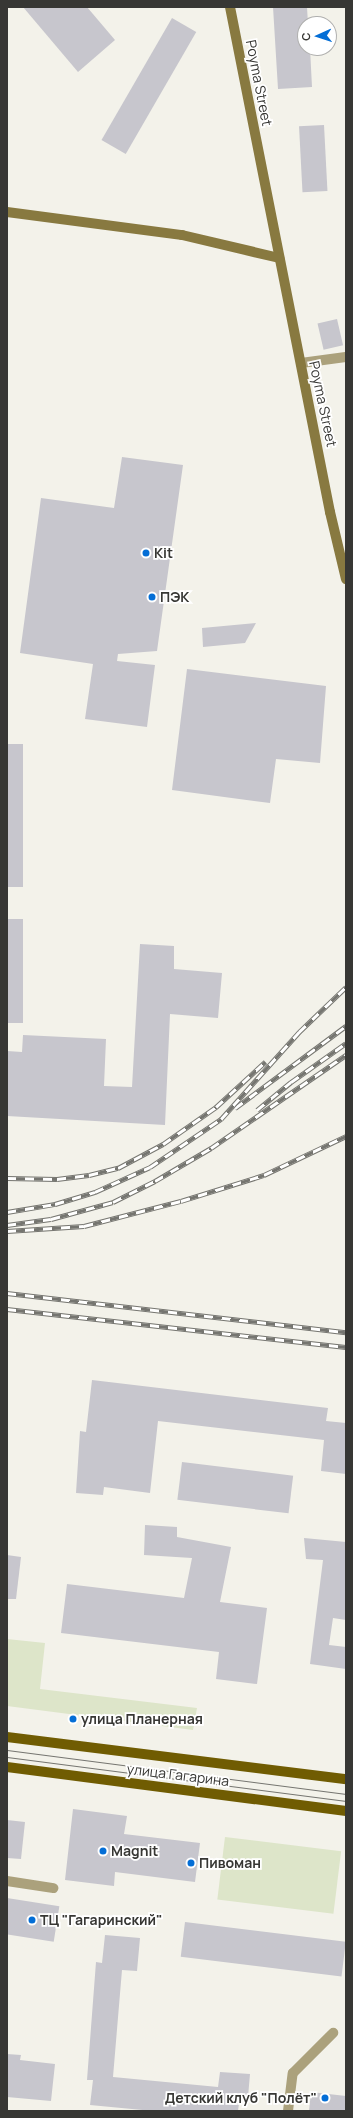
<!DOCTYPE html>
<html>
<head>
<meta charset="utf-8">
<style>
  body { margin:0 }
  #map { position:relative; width:353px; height:2118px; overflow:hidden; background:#f3f2ea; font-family:Manrope,sans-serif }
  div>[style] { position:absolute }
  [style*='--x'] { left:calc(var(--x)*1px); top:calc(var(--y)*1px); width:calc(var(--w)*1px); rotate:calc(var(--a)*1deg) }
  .green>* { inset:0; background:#dde5c9; transform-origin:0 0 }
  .building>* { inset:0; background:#c7c6cd; transform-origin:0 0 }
  .street>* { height:10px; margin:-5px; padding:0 5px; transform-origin:5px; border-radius:5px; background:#aba17c }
  .secondary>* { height:10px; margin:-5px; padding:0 5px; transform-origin:5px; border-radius:5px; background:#887940 }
  .primary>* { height:10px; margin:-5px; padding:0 5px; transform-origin:5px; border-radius:5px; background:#705c02 }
  .tram>* { height:1px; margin:-0.5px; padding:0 0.5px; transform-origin:0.5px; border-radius:0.5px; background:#757570 }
  .rail>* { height:4.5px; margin-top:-2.25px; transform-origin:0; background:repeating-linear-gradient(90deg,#fff 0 9px,#757570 0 18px); box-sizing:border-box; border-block:1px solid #757570 }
  .dots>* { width:11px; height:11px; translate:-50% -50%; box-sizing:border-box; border:2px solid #fff; border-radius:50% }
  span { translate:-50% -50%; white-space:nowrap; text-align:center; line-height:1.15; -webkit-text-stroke:3.5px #fff; paint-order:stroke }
  .street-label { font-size:14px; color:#373734 }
  .poi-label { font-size:14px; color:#373734; font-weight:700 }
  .left { translate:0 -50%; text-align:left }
  .right { translate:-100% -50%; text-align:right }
  .frame { position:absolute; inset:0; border:8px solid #373734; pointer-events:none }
  .north { position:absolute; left:297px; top:16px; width:40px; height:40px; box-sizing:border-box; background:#fff; border:1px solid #afafae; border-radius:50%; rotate:267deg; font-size:11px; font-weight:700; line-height:16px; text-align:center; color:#373734 }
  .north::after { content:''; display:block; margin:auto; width:14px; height:18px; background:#046ed6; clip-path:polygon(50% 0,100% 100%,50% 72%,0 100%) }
</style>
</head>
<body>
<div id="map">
  <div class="green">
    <i style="clip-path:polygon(7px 1639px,45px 1643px,40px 1689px,197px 1708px,193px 1730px,7px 1706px)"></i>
    <i style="left:225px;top:1837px;width:117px;height:63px;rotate:7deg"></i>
  </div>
  <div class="building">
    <i style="clip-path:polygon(23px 7px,87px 7px,115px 40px,78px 72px)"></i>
    <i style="clip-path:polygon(273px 7px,307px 7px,308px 24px,305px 24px,305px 48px,310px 48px,312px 87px,278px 89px)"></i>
    <i style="left:172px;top:18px;width:28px;height:141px;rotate:30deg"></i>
    <i style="left:324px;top:125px;width:66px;height:25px;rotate:87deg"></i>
    <i style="left:337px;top:319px;width:27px;height:20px;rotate:77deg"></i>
    <i style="clip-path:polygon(122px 457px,183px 465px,157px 651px,118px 654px,117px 661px,155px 665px,147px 727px,85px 719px,93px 664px,20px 653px,41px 498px,114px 508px)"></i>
    <i style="clip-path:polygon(256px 623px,245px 643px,203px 647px,202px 628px)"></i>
    <i style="clip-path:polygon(187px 669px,326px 686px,320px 763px,276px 759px,270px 803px,172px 790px)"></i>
    <i style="left:7px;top:744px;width:16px;height:143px"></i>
    <i style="left:7px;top:919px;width:16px;height:104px"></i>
    <i style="clip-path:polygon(140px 944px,174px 946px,174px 969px,222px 973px,218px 1018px,170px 1014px,165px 1125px,7px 1116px,7px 1051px,22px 1052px,23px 1035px,106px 1039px,104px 1086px,132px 1087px)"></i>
    <i style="clip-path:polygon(92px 1380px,328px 1408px,326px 1421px,346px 1423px,346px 1474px,321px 1471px,324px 1440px,158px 1421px,150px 1493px,104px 1487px,103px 1495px,76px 1493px,80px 1431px,86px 1432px)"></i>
    <i style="left:182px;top:1462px;width:112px;height:38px;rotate:7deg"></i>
    <i style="clip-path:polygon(145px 1525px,177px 1527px,177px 1537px,231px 1547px,220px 1602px,267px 1608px,257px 1684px,216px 1679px,219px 1652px,61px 1633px,67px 1584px,184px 1598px,192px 1558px,144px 1555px)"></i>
    <i style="clip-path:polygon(304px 1538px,346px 1542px,346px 1620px,333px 1618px,329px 1645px,346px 1647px,346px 1669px,310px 1664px,323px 1560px,306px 1559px)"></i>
    <i style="clip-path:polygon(7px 1555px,21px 1557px,16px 1599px,7px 1599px)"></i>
    <i style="clip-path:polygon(73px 1809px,127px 1816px,124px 1834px,200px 1843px,195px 1882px,115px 1872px,114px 1886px,65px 1880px)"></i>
    <i style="clip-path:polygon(7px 1820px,25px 1822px,21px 1859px,7px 1858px)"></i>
    <i style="left:7px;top:1898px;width:53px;height:36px;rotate:9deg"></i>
    <i style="left:185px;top:1922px;width:162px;height:35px;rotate:7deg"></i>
    <i style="clip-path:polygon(105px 1935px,140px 1938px,137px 1971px,122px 1970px,113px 2077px,218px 2087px,220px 2072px,250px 2074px,248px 2097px,240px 2096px,238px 2111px,153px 2111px,90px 2105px,93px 2080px,87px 2080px,96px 1962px,102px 1963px)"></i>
    <i style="clip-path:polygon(7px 2054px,21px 2055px,20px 2060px,55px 2064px,51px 2101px,7px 2097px)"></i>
    <i style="clip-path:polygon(311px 2092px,346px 2096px,346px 2111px,309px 2111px)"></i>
  </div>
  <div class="street">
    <i style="--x:301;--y:363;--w:45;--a:-7.6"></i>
    <i style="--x:7;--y:1881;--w:47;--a:8.7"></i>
    <i style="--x:288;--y:2111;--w:38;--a:-83"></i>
    <i style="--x:293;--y:2073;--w:57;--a:-45"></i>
  </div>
  <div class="secondary">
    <i style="--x:230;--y:7;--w:515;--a:78.8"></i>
    <i style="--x:330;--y:512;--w:69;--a:76.6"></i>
    <i style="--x:7;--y:212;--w:177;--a:7.5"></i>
    <i style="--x:182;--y:235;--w:100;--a:13.3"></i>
  </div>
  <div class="primary">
    <i style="--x:7;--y:1737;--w:342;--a:7.1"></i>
    <i style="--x:7;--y:1767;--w:342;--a:7.4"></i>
  </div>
  <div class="tram">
    <i style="--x:7;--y:1750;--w:342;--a:7.4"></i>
    <i style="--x:7;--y:1757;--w:342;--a:7.4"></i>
  </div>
  <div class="rail">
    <i style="--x:235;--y:1108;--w:138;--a:-36.5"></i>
    <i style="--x:257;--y:1110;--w:44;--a:-39.5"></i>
    <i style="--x:291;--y:1082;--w:67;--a:-35.3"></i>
    <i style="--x:7;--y:1178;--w:50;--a:1.1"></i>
    <i style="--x:57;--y:1179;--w:32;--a:-7"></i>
    <i style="--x:89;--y:1175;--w:30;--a:-14"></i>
    <i style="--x:118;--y:1168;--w:51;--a:-28.1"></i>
    <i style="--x:163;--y:1144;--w:65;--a:-34.9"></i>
    <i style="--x:216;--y:1107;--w:67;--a:-42.6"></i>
    <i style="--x:7;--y:1212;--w:49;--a:-9.5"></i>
    <i style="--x:55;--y:1204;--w:42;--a:-16.7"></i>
    <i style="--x:95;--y:1192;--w:60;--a:-24.4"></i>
    <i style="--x:150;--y:1167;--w:86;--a:-34.1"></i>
    <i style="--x:221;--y:1119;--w:117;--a:-48.1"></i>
    <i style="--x:299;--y:1032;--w:65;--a:-43.8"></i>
    <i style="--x:7;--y:1225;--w:44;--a:-7.8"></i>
    <i style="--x:51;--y:1219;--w:64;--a:-15.3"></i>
    <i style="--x:113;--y:1202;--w:47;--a:-26.6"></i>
    <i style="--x:155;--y:1181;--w:65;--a:-30.5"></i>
    <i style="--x:211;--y:1148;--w:164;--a:-34.6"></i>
    <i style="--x:7;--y:1231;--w:77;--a:-3.7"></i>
    <i style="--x:84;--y:1226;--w:100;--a:-14.5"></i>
    <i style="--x:181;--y:1201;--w:87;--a:-17.4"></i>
    <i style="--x:264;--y:1175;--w:91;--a:-25.4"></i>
    <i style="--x:7;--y:1293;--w:341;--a:6.6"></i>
    <i style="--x:7;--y:1309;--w:341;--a:6.4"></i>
  </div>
  <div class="dots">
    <i style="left:146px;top:553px;background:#046ed6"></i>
    <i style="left:152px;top:597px;background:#046ed6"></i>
    <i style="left:73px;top:1719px;background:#046ed6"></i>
    <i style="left:103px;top:1851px;background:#046ed6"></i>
    <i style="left:191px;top:1863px;background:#046ed6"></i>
    <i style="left:32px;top:1920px;background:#046ed6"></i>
    <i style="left:325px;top:2098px;background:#046ed6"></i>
  </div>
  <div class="street-label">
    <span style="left:259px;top:83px;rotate:79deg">Poyma Street</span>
    <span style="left:323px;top:404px;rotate:78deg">Poyma Street</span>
    <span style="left:178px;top:1775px;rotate:7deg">улица Гагарина</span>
  </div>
  <div class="poi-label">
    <span class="left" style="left:154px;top:553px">Kit</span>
    <span class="left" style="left:160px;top:597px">ПЭК</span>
    <span class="left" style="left:81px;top:1719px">улица Планерная</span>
    <span class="left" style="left:111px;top:1851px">Magnit</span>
    <span class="left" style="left:199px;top:1863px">Пивоман</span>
    <span class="left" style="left:40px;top:1920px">ТЦ "Гагаринский"</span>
    <span class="right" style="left:317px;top:2098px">Детский клуб "Полёт"</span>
  </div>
  <div class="frame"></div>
  <div class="north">С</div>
</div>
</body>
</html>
